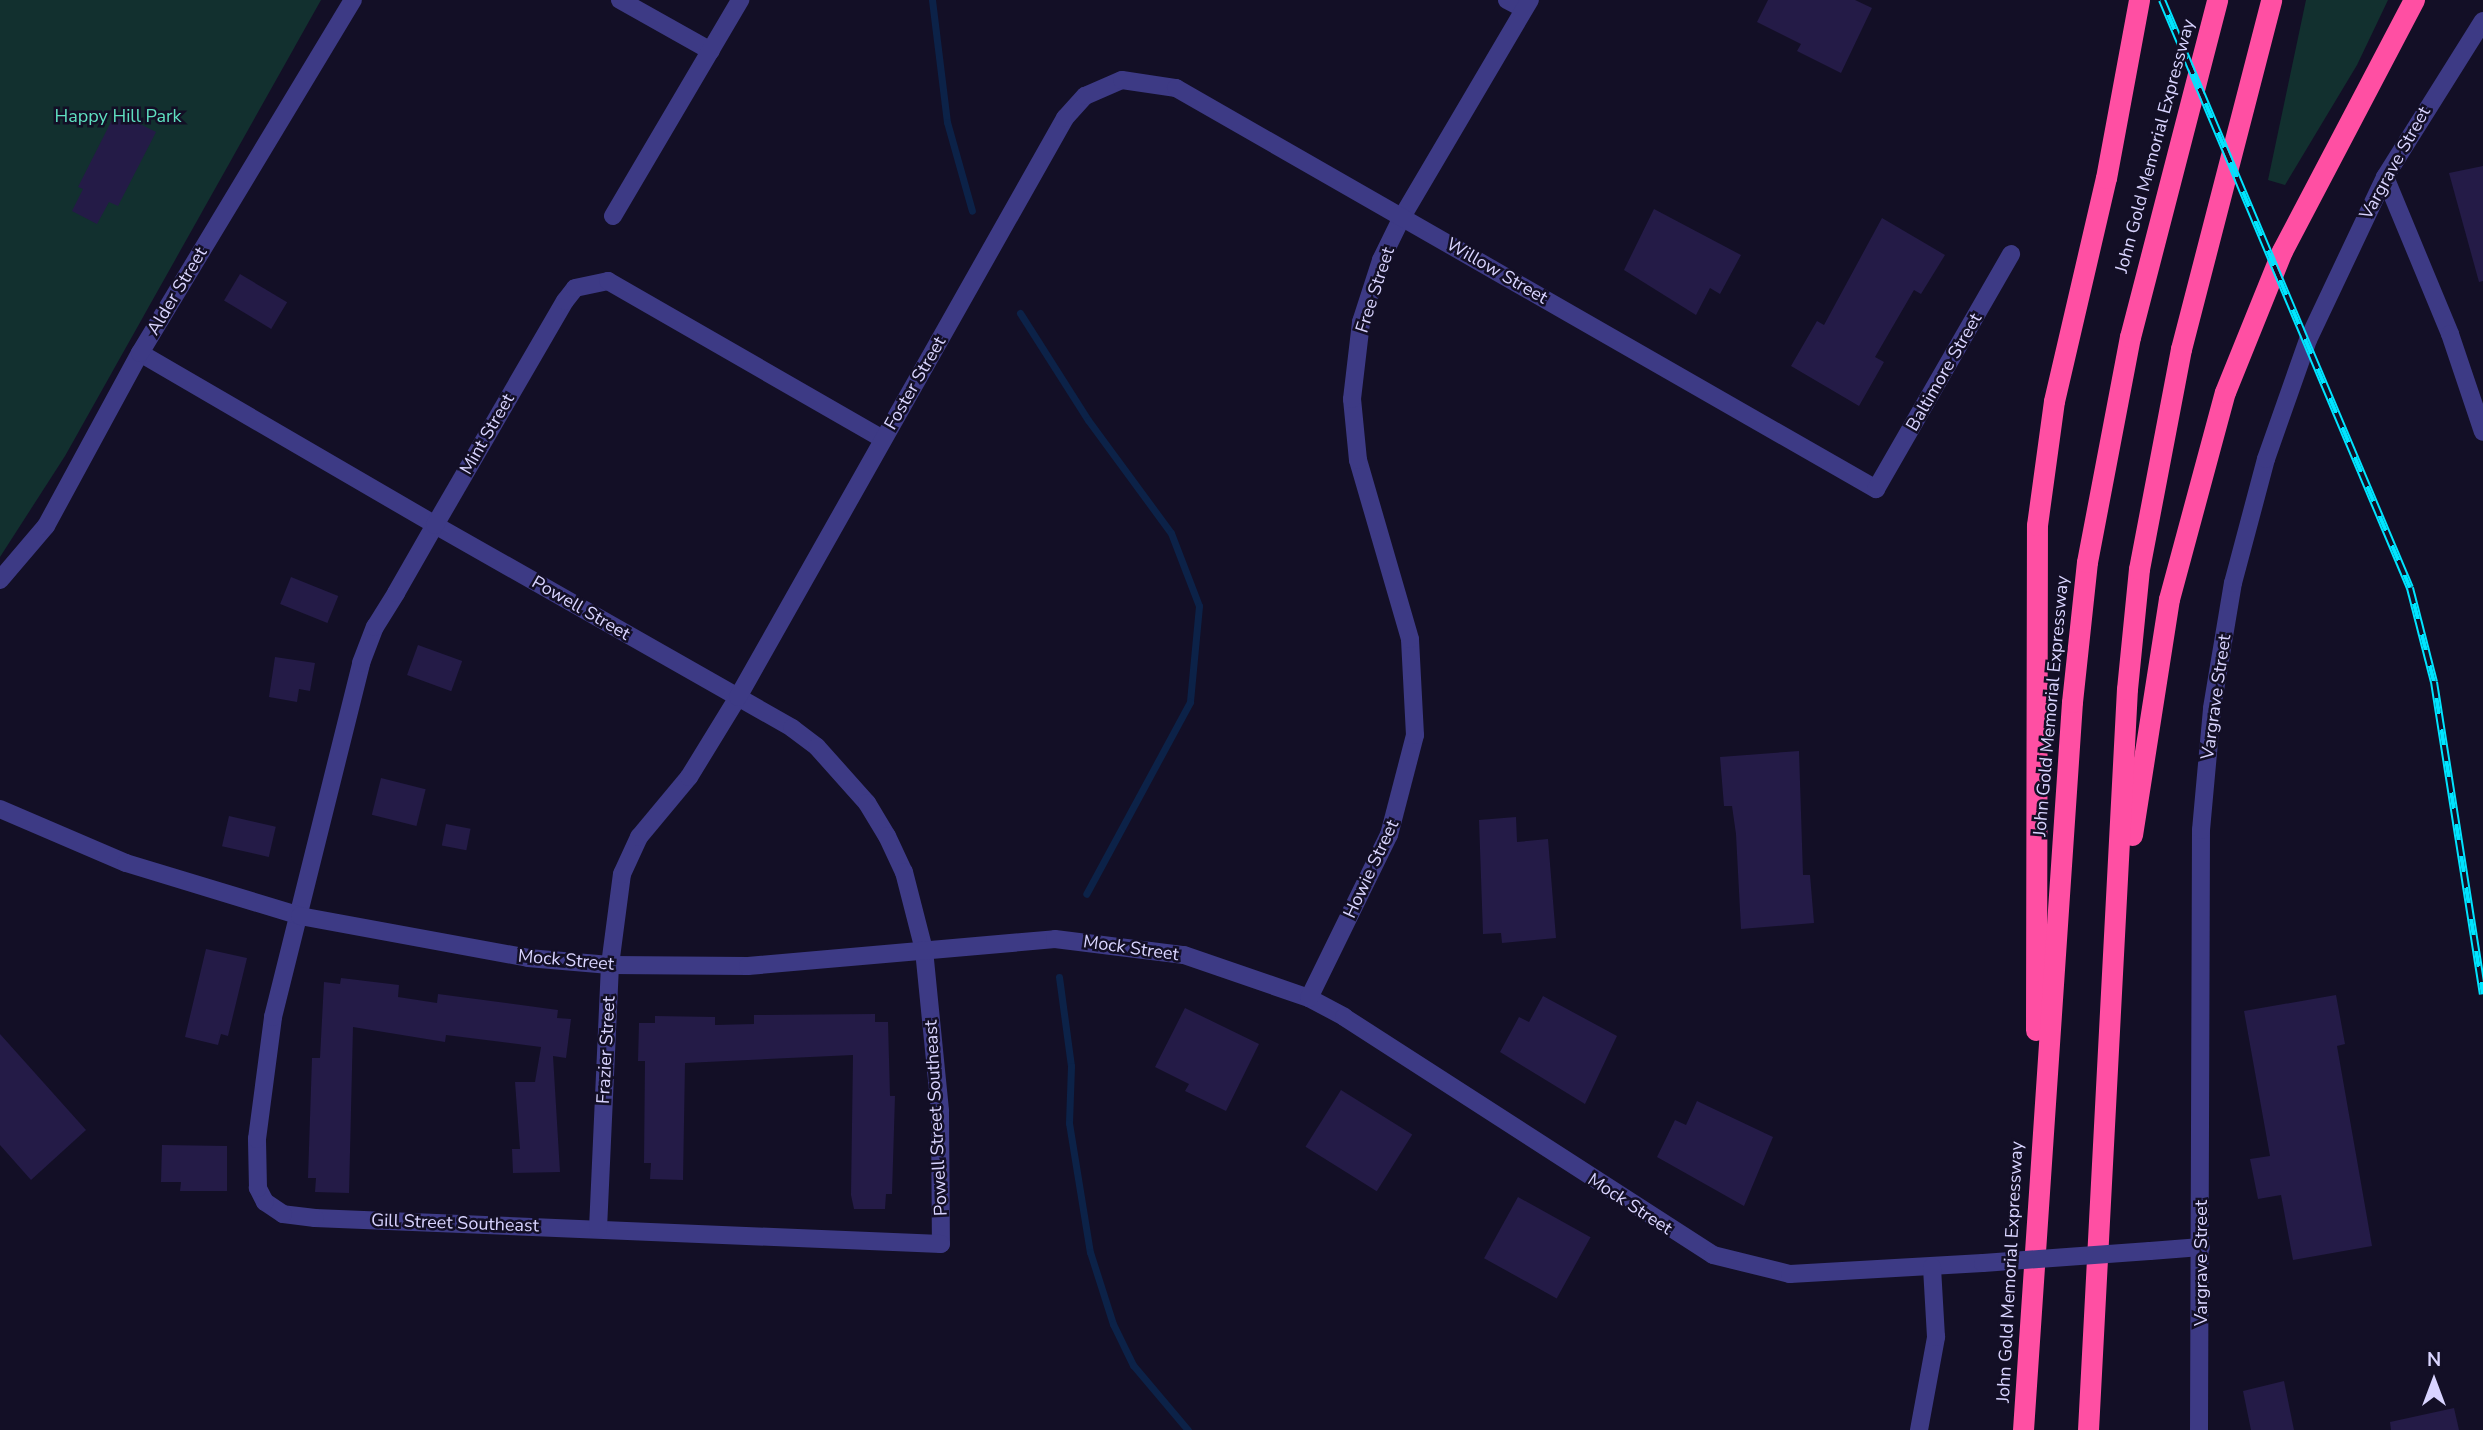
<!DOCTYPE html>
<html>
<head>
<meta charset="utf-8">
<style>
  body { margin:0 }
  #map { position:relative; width:2483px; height:1430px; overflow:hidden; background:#130f26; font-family:"Nunito Sans",sans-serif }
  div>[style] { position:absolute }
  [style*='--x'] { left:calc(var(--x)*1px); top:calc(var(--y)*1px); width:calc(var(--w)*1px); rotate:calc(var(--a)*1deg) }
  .green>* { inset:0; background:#12302f }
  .stream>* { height:7px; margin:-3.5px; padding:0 3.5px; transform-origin:3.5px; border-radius:3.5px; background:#0c2248 }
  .building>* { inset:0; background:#241b47; transform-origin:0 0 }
  .minor>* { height:18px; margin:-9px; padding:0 9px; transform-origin:9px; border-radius:9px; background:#3d3a85 }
  .highway>* { height:21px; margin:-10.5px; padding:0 10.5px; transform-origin:10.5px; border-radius:10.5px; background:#ff4fa3 }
  .rail>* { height:8px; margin-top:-4px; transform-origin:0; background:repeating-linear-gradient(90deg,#130f26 0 16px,#00e5ff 0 32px); box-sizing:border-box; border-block:2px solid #00e5ff }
  .minor-bridge>* { height:18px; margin:-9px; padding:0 9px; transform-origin:9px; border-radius:9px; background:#3d3a85 }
  span { translate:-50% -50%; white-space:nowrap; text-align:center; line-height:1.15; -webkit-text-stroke:5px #130f26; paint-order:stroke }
  .park-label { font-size:18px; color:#5fe0c0 }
  .street-label { font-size:18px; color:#d9d4ff }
  .north { position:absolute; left:2399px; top:1346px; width:70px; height:70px; -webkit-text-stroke:5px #130f26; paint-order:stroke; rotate:0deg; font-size:19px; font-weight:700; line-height:28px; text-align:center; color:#d9d4ff }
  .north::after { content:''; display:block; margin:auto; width:24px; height:32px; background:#d9d4ff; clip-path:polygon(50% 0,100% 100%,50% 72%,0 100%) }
</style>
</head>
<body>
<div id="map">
  <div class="green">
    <i style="clip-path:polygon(0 0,321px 0,65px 456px,0 557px)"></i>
    <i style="clip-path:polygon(2306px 0,2388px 0,2357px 65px,2285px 185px,2268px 180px)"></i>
  </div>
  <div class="stream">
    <i style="--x:932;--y:0;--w:123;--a:83"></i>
    <i style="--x:947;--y:122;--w:92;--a:74.3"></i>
    <i style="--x:1020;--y:313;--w:127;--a:57.6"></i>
    <i style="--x:1088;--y:420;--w:140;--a:53.7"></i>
    <i style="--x:1171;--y:533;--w:78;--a:69"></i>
    <i style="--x:1199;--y:606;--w:96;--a:95.4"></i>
    <i style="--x:1190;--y:702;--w:218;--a:118.4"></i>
    <i style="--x:1059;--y:977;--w:90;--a:82.3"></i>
    <i style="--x:1071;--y:1066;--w:57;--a:92"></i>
    <i style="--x:1069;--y:1123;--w:131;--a:80.8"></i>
    <i style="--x:1090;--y:1252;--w:76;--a:72.3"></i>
    <i style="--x:1113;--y:1324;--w:46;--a:64"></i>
    <i style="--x:1133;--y:1365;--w:85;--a:49.8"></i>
  </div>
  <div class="building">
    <i style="clip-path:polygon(1768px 0,1855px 0,1872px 8px,1841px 73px,1797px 51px,1801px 44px,1757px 22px)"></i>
    <i style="clip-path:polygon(116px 112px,156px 132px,118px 206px,109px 202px,97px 224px,72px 211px,83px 189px,78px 187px)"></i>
    <i style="clip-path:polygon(2483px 166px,2483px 281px,2479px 282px,2449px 173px)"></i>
    <i style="clip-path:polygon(1654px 209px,1741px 255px,1720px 294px,1710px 288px,1696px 315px,1624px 270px)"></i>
    <i style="clip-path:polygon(1882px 218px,1945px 255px,1921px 294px,1914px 290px,1875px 357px,1884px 362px,1859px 406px,1791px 366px,1817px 321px,1824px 325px)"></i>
    <i style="left:240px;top:274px;width:55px;height:31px;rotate:31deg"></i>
    <i style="left:291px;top:577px;width:51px;height:29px;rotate:22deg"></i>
    <i style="left:418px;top:645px;width:47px;height:32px;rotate:20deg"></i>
    <i style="clip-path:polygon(275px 657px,315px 663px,310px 691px,299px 689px,297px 702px,269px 697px)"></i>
    <i style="clip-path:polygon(1799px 751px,1803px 875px,1810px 875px,1814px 923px,1741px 929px,1736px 834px,1732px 806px,1724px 806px,1720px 757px)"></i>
    <i style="left:381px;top:778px;width:46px;height:38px;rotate:14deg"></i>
    <i style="left:229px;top:816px;width:48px;height:31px;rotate:13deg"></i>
    <i style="clip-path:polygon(1516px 817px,1517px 842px,1548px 839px,1556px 938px,1502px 943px,1501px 933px,1483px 934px,1479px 820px)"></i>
    <i style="left:446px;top:824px;width:25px;height:22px;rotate:11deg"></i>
    <i style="clip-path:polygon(206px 949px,247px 958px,228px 1036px,221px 1034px,218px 1045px,185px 1037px)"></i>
    <i style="clip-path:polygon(341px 978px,399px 985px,398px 997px,437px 1003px,438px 994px,558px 1010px,557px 1018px,571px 1019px,566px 1058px,553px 1056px,560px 1172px,513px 1173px,512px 1149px,520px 1149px,515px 1082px,535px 1082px,541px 1047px,446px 1035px,445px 1042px,353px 1027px,349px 1193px,315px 1192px,316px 1178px,308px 1178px,312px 1058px,320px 1058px,324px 982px,340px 984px)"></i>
    <i style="clip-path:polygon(2336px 995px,2345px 1044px,2337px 1046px,2372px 1246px,2293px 1260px,2281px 1195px,2258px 1199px,2250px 1159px,2270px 1156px,2244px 1011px)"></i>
    <i style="clip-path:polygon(1543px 996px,1617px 1036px,1585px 1104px,1500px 1052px,1519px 1017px,1529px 1022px)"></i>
    <i style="clip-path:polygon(1185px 1008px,1259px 1044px,1226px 1111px,1185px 1091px,1189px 1084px,1155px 1067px)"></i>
    <i style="clip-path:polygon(875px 1014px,875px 1022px,888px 1022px,890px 1096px,895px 1096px,892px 1194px,886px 1194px,885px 1209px,854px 1209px,851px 1195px,853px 1055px,685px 1063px,683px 1180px,650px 1179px,651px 1163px,644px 1163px,645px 1061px,638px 1061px,639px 1023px,655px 1023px,655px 1016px,715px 1017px,715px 1025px,754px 1024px,754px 1015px)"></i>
    <i style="clip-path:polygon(0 1034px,86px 1130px,31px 1180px,0 1145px)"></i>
    <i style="left:1341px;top:1090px;width:84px;height:67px;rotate:32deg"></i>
    <i style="clip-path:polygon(1697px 1101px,1773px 1137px,1744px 1206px,1657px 1157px,1675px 1120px,1686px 1125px)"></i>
    <i style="clip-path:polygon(162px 1145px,227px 1146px,227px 1191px,180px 1191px,181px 1182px,161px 1182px)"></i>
    <i style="left:1518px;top:1197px;width:83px;height:70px;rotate:29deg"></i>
    <i style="clip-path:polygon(2284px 1381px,2294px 1430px,2251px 1430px,2243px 1391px)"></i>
    <i style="clip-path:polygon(2454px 1408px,2459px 1430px,2391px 1430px,2390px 1422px)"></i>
  </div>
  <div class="minor">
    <i style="--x:620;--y:0;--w:104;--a:29.3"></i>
    <i style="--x:1507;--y:0;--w:19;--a:28"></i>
    <i style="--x:2385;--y:177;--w:170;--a:67.5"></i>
    <i style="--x:2450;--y:334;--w:103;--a:71.4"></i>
    <i style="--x:613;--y:216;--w:251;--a:-59.5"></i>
    <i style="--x:140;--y:353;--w:341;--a:30.2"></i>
    <i style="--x:435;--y:525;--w:411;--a:29.6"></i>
    <i style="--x:792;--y:728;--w:31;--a:37"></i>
    <i style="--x:817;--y:747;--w:75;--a:48.2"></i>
    <i style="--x:867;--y:803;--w:39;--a:59"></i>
    <i style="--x:887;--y:836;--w:40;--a:65"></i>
    <i style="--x:904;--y:872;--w:81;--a:75.6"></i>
    <i style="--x:924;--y:950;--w:162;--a:84.3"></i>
    <i style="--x:940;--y:1111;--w:133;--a:89.6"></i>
    <i style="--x:941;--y:1244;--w:627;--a:-177.62"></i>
    <i style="--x:315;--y:1218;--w:32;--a:-173"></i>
    <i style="--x:283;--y:1214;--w:22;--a:-146"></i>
    <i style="--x:265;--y:1202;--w:16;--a:-117"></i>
    <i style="--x:258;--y:1188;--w:49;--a:-91.2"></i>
    <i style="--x:257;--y:1139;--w:123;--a:-82.5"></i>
    <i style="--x:273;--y:1017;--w:365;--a:-76"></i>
    <i style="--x:361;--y:663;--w:39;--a:-69"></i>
    <i style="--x:375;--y:627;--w:40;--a:-58"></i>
    <i style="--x:396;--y:593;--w:78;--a:-60.2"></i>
    <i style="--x:435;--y:525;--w:259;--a:-59.9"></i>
    <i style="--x:565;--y:301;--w:16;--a:-52"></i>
    <i style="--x:575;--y:288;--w:34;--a:-12"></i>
    <i style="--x:608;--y:281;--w:317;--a:29.9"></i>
    <i style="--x:0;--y:580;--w:71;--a:-49.6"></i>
    <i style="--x:46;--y:526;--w:197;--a:-61.5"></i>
    <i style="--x:140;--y:353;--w:412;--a:-58.9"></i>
    <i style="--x:0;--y:809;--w:137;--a:23.2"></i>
    <i style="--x:126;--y:863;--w:182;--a:16.9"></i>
    <i style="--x:300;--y:916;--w:232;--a:10.4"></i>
    <i style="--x:528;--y:958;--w:82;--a:4.9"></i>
    <i style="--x:610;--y:965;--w:138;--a:0.4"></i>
    <i style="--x:748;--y:966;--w:308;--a:-5"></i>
    <i style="--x:1055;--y:939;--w:130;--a:7.1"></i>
    <i style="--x:1184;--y:955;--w:132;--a:19"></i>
    <i style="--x:1309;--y:998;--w:40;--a:28"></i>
    <i style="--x:1344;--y:1017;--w:439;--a:32.8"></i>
    <i style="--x:1713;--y:1255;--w:79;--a:13.9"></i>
    <i style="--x:1790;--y:1274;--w:193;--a:-3.3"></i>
    <i style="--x:1309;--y:998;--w:182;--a:-63.9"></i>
    <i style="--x:1389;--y:835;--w:103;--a:-75.4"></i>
    <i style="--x:1415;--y:735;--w:96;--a:-93"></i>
    <i style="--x:1410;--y:639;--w:186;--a:-106.2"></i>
    <i style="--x:1358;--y:460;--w:61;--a:-95.6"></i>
    <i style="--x:1352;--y:399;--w:78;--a:-83.3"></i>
    <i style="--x:1361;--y:322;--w:65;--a:-72.1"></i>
    <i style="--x:1381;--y:260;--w:48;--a:-64"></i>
    <i style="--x:1402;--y:217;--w:252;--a:-59.5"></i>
    <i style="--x:598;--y:1229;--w:264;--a:-87.4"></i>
    <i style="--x:610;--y:965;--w:92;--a:-82.5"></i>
    <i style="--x:622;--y:874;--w:41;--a:-65.3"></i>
    <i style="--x:639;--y:837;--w:78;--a:-50.2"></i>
    <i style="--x:689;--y:777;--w:94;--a:-58.5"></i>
    <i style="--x:738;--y:697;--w:665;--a:-60.54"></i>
    <i style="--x:1065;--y:118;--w:30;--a:-48"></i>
    <i style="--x:1085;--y:96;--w:40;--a:-23.4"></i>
    <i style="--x:1122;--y:80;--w:55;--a:8.4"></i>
    <i style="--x:1176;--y:88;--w:807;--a:29.81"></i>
    <i style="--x:1876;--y:489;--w:271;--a:-60.1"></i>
    <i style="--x:2150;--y:1251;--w:51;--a:-4.5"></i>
    <i style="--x:1919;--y:1430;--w:95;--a:-79.6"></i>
    <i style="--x:1936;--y:1337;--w:70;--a:-93.3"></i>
    <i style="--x:2199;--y:1430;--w:600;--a:-89.81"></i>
    <i style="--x:2201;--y:830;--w:122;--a:-84.8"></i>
    <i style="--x:2212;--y:708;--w:127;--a:-80.5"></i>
    <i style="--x:2233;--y:583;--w:128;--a:-75.1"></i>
    <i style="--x:2266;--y:459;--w:126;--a:-70.6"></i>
    <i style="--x:2308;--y:340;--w:180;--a:-64.7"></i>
    <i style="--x:2385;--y:177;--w:184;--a:-57.9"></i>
  </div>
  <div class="highway">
    <i style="--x:2132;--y:835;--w:239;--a:-81.1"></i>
    <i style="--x:2169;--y:599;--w:214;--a:-74.9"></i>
    <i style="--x:2225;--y:392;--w:152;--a:-68"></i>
    <i style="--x:2282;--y:251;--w:284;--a:-62.3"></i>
    <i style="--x:2036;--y:1030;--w:505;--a:-89.89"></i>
    <i style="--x:2037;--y:525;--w:125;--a:-82.2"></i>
    <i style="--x:2054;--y:401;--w:229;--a:-76.9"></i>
    <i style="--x:2106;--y:178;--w:181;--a:-79.5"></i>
    <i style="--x:2023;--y:1430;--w:730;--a:-86.15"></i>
    <i style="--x:2072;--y:702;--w:141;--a:-83.9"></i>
    <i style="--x:2087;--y:562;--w:229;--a:-79.2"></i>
    <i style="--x:2130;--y:337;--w:348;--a:-75.5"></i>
    <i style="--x:2088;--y:1430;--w:742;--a:-86.99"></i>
    <i style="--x:2127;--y:689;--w:121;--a:-84.3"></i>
    <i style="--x:2139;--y:569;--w:224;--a:-79.2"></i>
    <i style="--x:2181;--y:349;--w:360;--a:-75.5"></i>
  </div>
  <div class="rail">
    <i style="--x:2162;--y:0;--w:638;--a:67.13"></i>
    <i style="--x:2410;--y:588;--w:97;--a:75.7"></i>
    <i style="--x:2434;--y:682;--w:316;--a:81.1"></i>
  </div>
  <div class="minor-bridge">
    <i style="--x:1983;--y:1263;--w:167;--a:-4.1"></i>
  </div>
  <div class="park-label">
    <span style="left:118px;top:116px">Happy Hill Park</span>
  </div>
  <div class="street-label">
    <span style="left:2155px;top:146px;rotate:-75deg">John Gold Memorial Expressway</span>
    <span style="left:2395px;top:163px;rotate:-61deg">Vargrave Street</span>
    <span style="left:1497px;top:271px;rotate:30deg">Willow Street</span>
    <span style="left:1375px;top:290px;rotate:-72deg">Free Street</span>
    <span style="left:177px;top:291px;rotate:-59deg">Alder Street</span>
    <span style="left:1944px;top:372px;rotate:-60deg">Baltimore Street</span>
    <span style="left:915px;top:383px;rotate:-60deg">Foster Street</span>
    <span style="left:487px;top:434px;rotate:-60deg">Mint Street</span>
    <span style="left:581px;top:608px;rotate:30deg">Powell Street</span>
    <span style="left:2216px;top:697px;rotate:-82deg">Vargrave Street</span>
    <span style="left:2051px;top:706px;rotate:-85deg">John Gold Memorial Expressway</span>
    <span style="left:1371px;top:869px;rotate:-65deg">Howie Street</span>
    <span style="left:1131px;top:948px;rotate:8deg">Mock Street</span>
    <span style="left:566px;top:960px;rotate:5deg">Mock Street</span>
    <span style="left:606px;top:1050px;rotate:-87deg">Frazier Street</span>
    <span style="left:936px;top:1118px;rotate:-93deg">Powell Street Southeast</span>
    <span style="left:1630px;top:1204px;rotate:33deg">Mock Street</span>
    <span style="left:455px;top:1223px;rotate:2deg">Gill Street Southeast</span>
    <span style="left:2201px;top:1263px;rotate:-90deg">Vargrave Street</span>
    <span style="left:2010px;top:1272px;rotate:-87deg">John Gold Memorial Expressway</span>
  </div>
  <div class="north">N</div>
</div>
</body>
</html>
